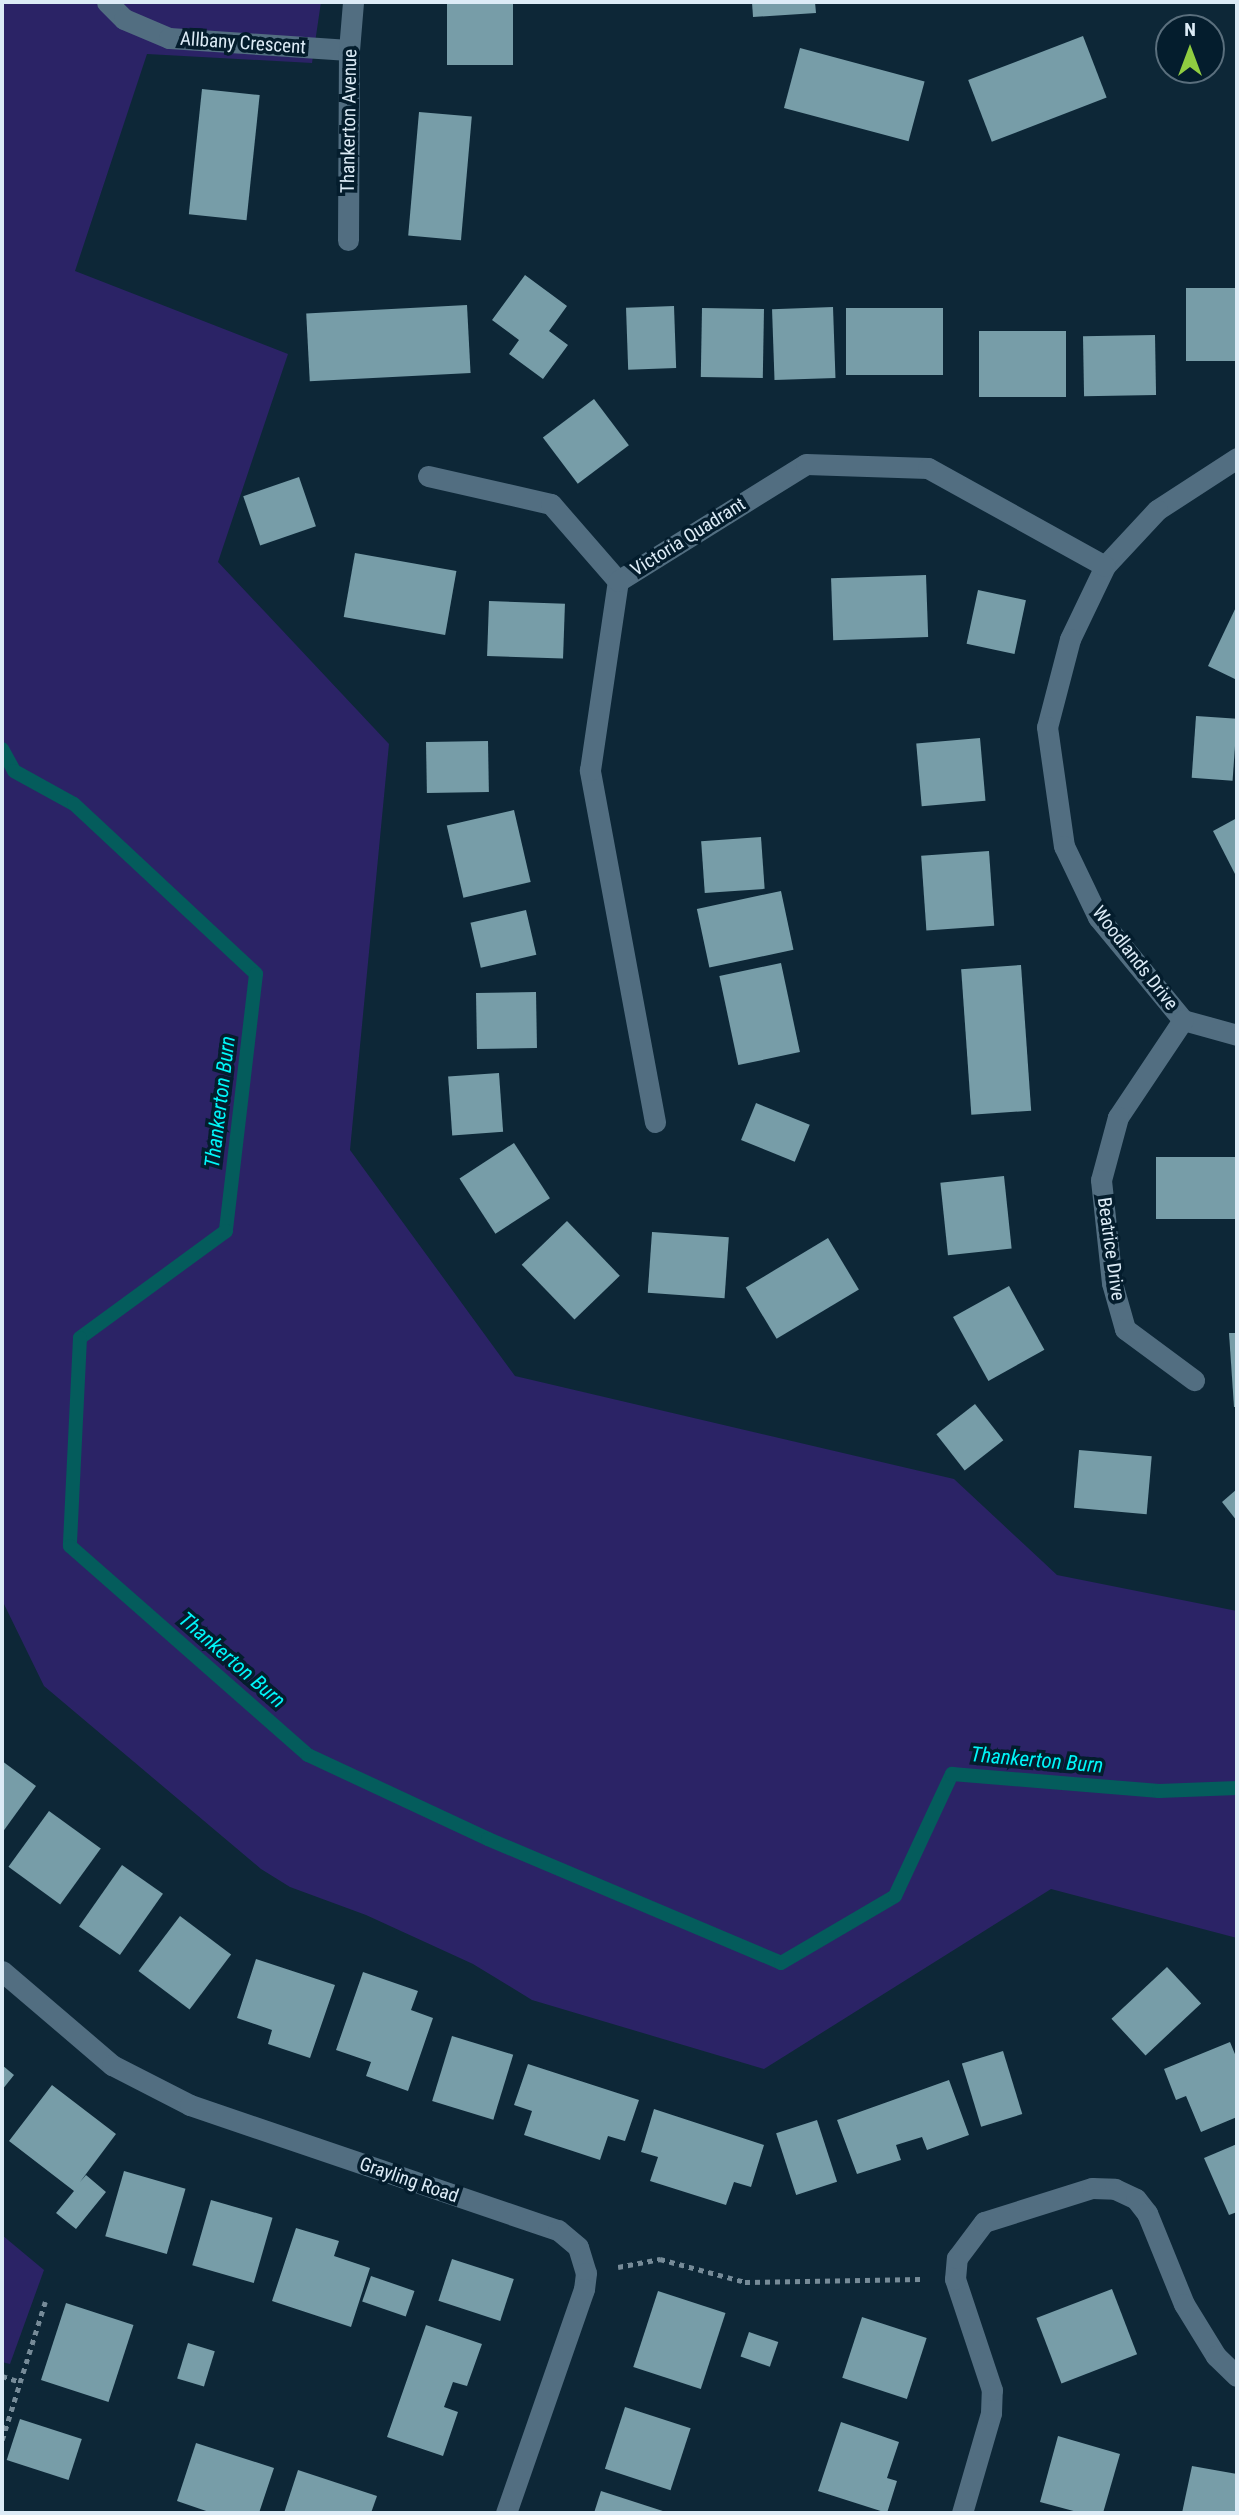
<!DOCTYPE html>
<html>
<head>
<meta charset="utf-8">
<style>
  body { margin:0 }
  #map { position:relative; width:1239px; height:2515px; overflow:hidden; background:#0d2737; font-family:"Roboto Condensed",sans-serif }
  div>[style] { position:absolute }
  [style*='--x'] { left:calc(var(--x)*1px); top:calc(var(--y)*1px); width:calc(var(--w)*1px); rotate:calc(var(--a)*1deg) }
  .green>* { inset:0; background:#2b2366 }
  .stream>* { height:14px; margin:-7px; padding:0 7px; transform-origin:7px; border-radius:7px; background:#045c5c }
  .building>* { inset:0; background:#779da8; transform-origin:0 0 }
  .path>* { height:4.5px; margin-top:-2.25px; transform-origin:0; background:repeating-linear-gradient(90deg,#768b98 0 5px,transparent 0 10px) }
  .street>* { height:21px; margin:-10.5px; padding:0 10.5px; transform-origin:10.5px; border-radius:10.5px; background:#526e81 }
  span { translate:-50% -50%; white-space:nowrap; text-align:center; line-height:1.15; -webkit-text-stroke:7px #041d2d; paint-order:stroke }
  .street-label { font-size:19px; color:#dcebf6 }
  .water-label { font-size:21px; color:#01f6f8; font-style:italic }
  .frame { position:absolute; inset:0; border:4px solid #dcebf6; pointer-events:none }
  .north { position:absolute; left:1155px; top:14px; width:70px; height:70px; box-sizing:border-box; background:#041d2d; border:2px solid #5a6f7d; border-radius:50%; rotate:0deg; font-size:19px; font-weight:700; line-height:28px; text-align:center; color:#dcebf6 }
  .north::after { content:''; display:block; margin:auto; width:24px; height:32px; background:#90cd41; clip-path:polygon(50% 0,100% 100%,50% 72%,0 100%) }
</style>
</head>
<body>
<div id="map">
  <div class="green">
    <i style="clip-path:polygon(2px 2px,321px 2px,312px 63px,147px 54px,75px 271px,288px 354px,218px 562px,389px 744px,350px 1150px,515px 1376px,954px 1479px,1057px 1575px,1237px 1611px,1237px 1938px,1051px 1889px,764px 2069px,532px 2000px,473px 1964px,366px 1915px,290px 1887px,261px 1869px,44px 1686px,2px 1600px)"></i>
    <i style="clip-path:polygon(2px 2235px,44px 2270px,10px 2364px,2px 2362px)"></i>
  </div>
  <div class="stream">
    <i style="--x:2;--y:749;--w:25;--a:61"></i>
    <i style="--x:14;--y:771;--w:68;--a:28.8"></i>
    <i style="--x:74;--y:804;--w:249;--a:43"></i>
    <i style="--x:256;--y:974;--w:259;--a:96.7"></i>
    <i style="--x:226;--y:1231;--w:181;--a:143.8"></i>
    <i style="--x:80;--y:1338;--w:208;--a:92.8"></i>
    <i style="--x:70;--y:1546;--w:317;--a:41.3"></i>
    <i style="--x:308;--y:1755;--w:199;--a:25"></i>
    <i style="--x:488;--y:1839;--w:318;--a:22.9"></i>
    <i style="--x:781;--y:1963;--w:132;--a:-30.4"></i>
    <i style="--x:895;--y:1896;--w:135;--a:-65"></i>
    <i style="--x:952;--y:1774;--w:208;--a:4.7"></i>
    <i style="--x:1159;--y:1791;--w:78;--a:-2.2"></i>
  </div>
  <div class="building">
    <i style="left:447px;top:2px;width:66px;height:63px"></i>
    <i style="clip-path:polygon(752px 2px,815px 2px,816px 13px,753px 17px)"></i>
    <i style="left:1083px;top:36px;width:66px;height:123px;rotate:69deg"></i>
    <i style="left:800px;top:48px;width:129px;height:62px;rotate:15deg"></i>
    <i style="left:202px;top:89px;width:58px;height:126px;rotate:6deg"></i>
    <i style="left:419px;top:112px;width:53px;height:124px;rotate:5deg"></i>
    <i style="clip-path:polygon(525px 275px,567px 306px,549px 331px,568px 345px,543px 379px,509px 354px,519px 340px,492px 320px)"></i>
    <i style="left:1237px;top:288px;width:73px;height:51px;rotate:90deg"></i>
    <i style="left:467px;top:305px;width:68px;height:161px;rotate:87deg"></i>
    <i style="left:674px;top:306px;width:62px;height:48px;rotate:88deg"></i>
    <i style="left:833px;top:307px;width:71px;height:61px;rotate:88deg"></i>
    <i style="left:702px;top:308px;width:62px;height:69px;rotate:1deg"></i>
    <i style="left:846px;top:308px;width:97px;height:67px"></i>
    <i style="left:979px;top:331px;width:87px;height:66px"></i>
    <i style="left:1155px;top:335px;width:60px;height:72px;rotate:89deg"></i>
    <i style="left:594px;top:399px;width:58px;height:64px;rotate:53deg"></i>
    <i style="left:299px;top:477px;width:52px;height:59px;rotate:71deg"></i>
    <i style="left:355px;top:553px;width:103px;height:65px;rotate:10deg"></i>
    <i style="left:926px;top:575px;width:62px;height:95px;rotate:88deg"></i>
    <i style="left:978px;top:590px;width:49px;height:55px;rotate:12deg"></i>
    <i style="left:489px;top:601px;width:76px;height:55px;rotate:2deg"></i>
    <i style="clip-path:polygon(1237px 605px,1237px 680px,1208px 666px)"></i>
    <i style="left:1196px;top:716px;width:41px;height:62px;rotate:4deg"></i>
    <i style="left:980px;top:738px;width:63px;height:64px;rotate:85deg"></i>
    <i style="left:488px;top:741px;width:51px;height:62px;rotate:89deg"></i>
    <i style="left:514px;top:810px;width:74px;height:69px;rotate:77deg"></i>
    <i style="clip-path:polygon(1237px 818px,1237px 873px,1235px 874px,1213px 831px)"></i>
    <i style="left:761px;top:837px;width:52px;height:60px;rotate:86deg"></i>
    <i style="left:989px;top:851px;width:75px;height:68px;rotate:86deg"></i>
    <i style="left:781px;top:891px;width:60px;height:86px;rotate:78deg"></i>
    <i style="left:526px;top:910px;width:46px;height:57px;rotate:77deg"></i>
    <i style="left:781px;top:963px;width:91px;height:63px;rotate:78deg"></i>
    <i style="left:1021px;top:965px;width:146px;height:60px;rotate:86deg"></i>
    <i style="left:536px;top:992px;width:56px;height:60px;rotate:89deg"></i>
    <i style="left:499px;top:1073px;width:59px;height:51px;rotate:86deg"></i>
    <i style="left:756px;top:1103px;width:58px;height:40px;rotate:22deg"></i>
    <i style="left:514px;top:1143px;width:66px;height:65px;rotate:57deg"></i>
    <i style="left:1237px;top:1157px;width:62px;height:81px;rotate:90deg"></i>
    <i style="left:1004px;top:1176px;width:73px;height:64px;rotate:84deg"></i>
    <i style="left:567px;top:1221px;width:76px;height:63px;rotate:46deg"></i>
    <i style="left:652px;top:1232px;width:77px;height:61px;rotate:4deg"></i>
    <i style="left:828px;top:1238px;width:60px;height:96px;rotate:59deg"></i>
    <i style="left:1009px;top:1286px;width:73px;height:64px;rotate:61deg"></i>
    <i style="clip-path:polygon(1229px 1333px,1237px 1333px,1237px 1407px,1234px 1407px)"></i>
    <i style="left:975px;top:1404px;width:46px;height:49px;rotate:52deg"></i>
    <i style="left:1079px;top:1450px;width:73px;height:58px;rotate:5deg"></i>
    <i style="clip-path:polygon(1237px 1489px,1237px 1521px,1222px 1502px)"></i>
    <i style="clip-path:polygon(2px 1761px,36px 1786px,2px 1833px)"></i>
    <i style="left:49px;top:1811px;width:64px;height:69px;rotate:36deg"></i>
    <i style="left:122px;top:1865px;width:50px;height:75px;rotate:35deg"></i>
    <i style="left:180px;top:1916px;width:64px;height:69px;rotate:37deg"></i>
    <i style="clip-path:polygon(256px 1959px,335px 1985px,310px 2058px,268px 2044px,272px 2030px,237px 2018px)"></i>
    <i style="left:1167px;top:1967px;width:50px;height:76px;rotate:47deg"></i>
    <i style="clip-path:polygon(363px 1972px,418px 1991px,411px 2010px,433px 2018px,408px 2091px,366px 2076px,371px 2062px,336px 2050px)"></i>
    <i style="left:452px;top:2036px;width:64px;height:68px;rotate:17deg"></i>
    <i style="clip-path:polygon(1230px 2042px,1237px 2059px,1237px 2117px,1201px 2132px,1186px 2096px,1176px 2100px,1164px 2069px)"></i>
    <i style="left:1003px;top:2051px;width:66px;height:43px;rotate:73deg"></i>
    <i style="clip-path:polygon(528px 2064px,639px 2100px,625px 2141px,608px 2136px,600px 2160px,524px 2135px,532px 2111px,514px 2105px)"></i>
    <i style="clip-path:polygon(2px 2065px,14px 2075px,2px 2090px)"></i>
    <i style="clip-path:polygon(949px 2080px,969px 2135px,927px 2150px,922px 2137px,896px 2145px,901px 2160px,857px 2174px,837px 2120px)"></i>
    <i style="clip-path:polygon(52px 2085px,116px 2134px,80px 2182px,86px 2175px,106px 2192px,76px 2229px,56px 2213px,74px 2191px,9px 2141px)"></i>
    <i style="clip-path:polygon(654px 2109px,764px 2145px,751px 2187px,734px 2182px,726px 2205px,650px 2181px,658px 2157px,641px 2152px)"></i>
    <i style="left:817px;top:2120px;width:65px;height:43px;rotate:72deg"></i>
    <i style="clip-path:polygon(1237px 2144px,1237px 2212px,1229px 2215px,1204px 2158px)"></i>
    <i style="left:124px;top:2171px;width:64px;height:68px;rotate:16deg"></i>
    <i style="left:211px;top:2200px;width:64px;height:68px;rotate:16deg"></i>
    <i style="clip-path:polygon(296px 2228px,339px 2241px,334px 2256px,370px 2268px,351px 2327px,272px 2301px)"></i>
    <i style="left:452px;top:2259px;width:65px;height:44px;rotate:18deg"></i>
    <i style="left:371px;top:2276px;width:46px;height:27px;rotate:19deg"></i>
    <i style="left:1112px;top:2289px;width:70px;height:81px;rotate:69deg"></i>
    <i style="left:658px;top:2291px;width:71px;height:80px;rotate:18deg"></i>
    <i style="left:66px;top:2303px;width:71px;height:81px;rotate:18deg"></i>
    <i style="left:862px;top:2317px;width:68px;height:64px;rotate:18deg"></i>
    <i style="clip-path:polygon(426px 2325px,482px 2344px,467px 2386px,453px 2382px,444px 2407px,458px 2412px,443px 2456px,387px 2437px)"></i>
    <i style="left:749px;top:2332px;width:31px;height:26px;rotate:19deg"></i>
    <i style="left:188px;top:2343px;width:28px;height:37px;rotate:17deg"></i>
    <i style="left:625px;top:2407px;width:69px;height:65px;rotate:18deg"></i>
    <i style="left:20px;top:2419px;width:65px;height:43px;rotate:18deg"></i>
    <i style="clip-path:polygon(841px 2422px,899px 2442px,887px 2478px,897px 2481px,887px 2513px,818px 2491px)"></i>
    <i style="clip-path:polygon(1058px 2436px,1120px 2454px,1103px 2513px,1081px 2513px,1040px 2502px)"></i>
    <i style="clip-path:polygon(196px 2443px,274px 2468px,259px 2513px,212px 2513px,177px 2501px)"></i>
    <i style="clip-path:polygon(1192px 2466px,1237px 2474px,1237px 2513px,1182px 2513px)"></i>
    <i style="clip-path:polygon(298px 2470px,377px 2496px,371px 2513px,284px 2513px)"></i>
    <i style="clip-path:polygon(601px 2491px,669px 2513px,594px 2513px)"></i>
  </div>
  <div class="path">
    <i style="--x:618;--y:2267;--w:43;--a:-10.8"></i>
    <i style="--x:660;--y:2259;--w:88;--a:15.1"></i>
    <i style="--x:745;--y:2282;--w:176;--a:-1"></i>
    <i style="--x:2;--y:2376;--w:19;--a:18"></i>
    <i style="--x:2;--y:2440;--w:145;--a:-72.7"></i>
  </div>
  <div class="street">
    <i style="--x:107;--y:2;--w:24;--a:45"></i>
    <i style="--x:124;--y:19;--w:49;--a:22.9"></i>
    <i style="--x:169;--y:38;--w:180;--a:3.8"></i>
    <i style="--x:348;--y:240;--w:190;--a:-89.7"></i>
    <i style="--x:349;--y:50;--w:48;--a:-85.2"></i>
    <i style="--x:1237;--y:458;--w:95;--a:147"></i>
    <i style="--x:1157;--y:510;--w:76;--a:132.9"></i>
    <i style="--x:1105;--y:566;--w:81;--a:115.6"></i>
    <i style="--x:1070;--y:639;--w:91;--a:104.6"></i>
    <i style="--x:1047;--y:727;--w:120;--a:81.9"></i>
    <i style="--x:1064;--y:846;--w:79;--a:64.4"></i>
    <i style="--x:1098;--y:917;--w:134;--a:50.5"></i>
    <i style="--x:1183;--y:1020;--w:56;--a:15.5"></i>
    <i style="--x:428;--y:476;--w:126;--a:12.8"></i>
    <i style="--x:551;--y:504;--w:102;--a:49"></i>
    <i style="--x:1183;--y:1020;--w:117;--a:123.8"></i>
    <i style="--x:1118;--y:1117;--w:65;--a:105.1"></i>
    <i style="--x:1101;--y:1180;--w:104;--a:83.9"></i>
    <i style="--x:1112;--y:1283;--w:48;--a:74.2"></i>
    <i style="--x:1125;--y:1329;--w:86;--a:36.5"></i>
    <i style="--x:655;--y:1122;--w:358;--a:-100.5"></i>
    <i style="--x:590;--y:770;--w:191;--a:-81.6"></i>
    <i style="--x:618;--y:581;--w:221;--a:-31.9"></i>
    <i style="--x:806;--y:464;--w:122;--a:1.9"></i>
    <i style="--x:928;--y:468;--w:202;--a:29"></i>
    <i style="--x:2;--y:1971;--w:145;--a:40.5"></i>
    <i style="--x:112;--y:2065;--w:88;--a:27.1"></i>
    <i style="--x:190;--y:2105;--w:389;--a:18.8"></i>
    <i style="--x:558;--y:2230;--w:26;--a:40"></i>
    <i style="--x:578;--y:2247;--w:27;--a:73"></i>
    <i style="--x:586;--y:2273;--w:16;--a:97"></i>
    <i style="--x:584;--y:2289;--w:237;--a:109.2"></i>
    <i style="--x:962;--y:2513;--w:104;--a:-73.8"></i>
    <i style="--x:991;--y:2413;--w:23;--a:-88"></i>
    <i style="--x:992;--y:2390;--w:117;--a:-108.4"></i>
    <i style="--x:955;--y:2279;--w:21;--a:-85"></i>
    <i style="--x:957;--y:2258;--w:45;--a:-53.1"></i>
    <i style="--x:984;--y:2222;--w:113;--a:-17.5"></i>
    <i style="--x:1092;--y:2188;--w:23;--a:2"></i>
    <i style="--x:1115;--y:2189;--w:23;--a:25"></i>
    <i style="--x:1136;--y:2199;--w:18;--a:52"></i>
    <i style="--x:1147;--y:2213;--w:98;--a:67.9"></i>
    <i style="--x:1184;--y:2304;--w:61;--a:58.4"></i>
    <i style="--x:1216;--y:2356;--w:29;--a:44"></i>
  </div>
  <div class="street-label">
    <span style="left:243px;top:43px;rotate:4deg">Allbany Crescent</span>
    <span style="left:349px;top:121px;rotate:-89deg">Thankerton Avenue</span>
    <span style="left:688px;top:537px;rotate:-32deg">Victoria Quadrant</span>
    <span style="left:1135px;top:958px;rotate:52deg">Woodlands Drive</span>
    <span style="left:1111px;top:1249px;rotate:82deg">Beatrice Drive</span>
    <span style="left:409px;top:2180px;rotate:19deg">Grayling Road</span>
  </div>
  <div class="water-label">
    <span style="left:220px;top:1102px;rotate:-83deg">Thankerton Burn</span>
    <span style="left:232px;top:1660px;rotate:41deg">Thankerton Burn</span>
    <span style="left:1037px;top:1760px;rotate:5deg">Thankerton Burn</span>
  </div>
  <div class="frame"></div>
  <div class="north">N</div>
</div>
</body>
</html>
